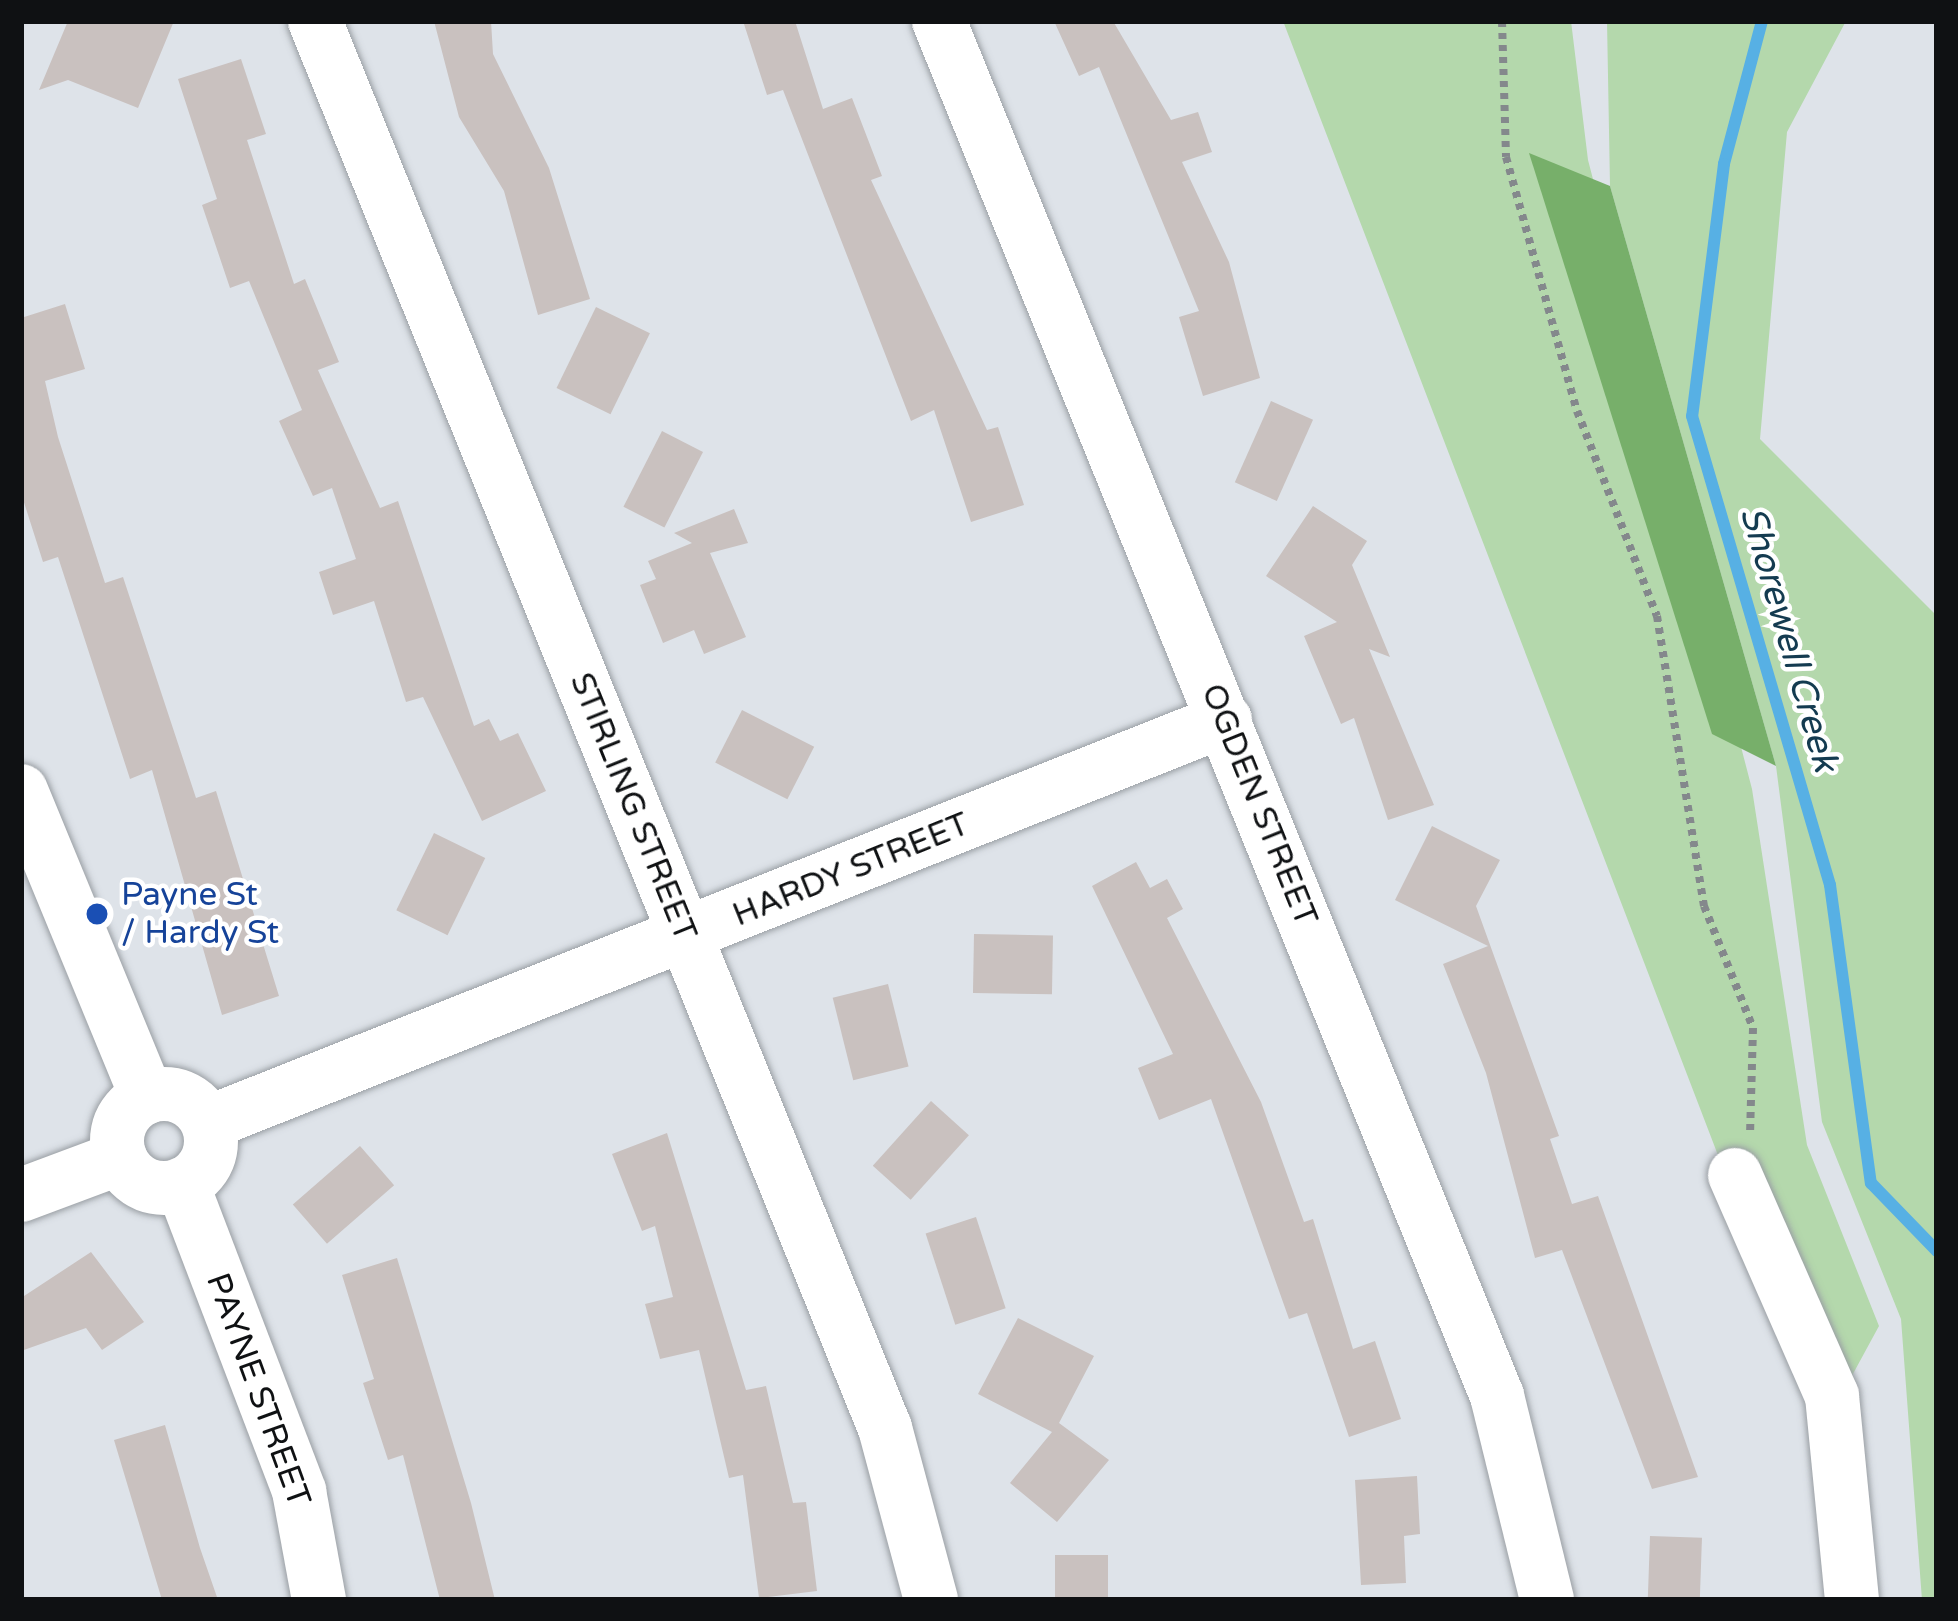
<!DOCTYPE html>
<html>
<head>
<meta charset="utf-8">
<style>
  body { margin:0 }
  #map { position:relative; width:1958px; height:1621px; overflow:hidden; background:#dee3e9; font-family:"Varela Round",sans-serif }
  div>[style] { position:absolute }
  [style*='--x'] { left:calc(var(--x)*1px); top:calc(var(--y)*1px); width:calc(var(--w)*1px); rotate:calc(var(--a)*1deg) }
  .green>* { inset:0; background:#b4d8ac }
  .forest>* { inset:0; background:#77af6a }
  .stream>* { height:12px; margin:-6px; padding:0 6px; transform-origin:6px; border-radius:6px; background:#57b0e4 }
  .building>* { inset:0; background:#c9c1bf; transform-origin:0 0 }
  .path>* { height:8px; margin-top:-4px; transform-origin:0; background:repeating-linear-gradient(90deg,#84888c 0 6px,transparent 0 12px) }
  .roads { filter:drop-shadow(0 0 3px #9a9fa4) drop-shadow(0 0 3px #9a9fa4) }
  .minor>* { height:54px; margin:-27px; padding:0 27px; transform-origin:27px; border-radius:27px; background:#fff }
  .minor>.ring { margin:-27px; padding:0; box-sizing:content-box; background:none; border:54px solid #fff; border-radius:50% }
  .dots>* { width:33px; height:33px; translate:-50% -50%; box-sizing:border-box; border:6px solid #fff; border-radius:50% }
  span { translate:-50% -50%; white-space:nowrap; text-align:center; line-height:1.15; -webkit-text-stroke:9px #fff; paint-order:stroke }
  .street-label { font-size:33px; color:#0f1113 }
  .transit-label { font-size:33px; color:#164399 }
  .left { translate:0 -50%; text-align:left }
  .water-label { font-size:36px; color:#143b50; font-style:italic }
  .frame { position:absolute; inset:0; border:24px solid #0f1113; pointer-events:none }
</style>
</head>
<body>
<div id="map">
  <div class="green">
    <i style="clip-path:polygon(1283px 21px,1571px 21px,1588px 160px,1752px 789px,1807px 1145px,1879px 1326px,1823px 1429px)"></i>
    <i style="clip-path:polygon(1607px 21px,1846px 21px,1787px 132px,1760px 439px,1937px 616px,1937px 1600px,1922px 1600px,1901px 1319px,1822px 1122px,1776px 766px,1610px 186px)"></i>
  </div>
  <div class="forest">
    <i style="clip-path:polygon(1529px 153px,1610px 186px,1776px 766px,1712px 734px)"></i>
  </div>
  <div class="stream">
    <i style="--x:1762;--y:21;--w:148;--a:104.9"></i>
    <i style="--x:1724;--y:164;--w:254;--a:97.2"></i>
    <i style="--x:1692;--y:416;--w:489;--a:73.6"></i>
    <i style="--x:1830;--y:885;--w:301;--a:82.2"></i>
    <i style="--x:1871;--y:1183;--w:95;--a:45.9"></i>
  </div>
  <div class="building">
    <i style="clip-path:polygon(68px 21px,174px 21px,138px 108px,68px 80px,39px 90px)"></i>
    <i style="clip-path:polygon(434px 21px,491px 21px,493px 54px,549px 168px,590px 299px,538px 315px,504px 191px,459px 117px)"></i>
    <i style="clip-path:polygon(743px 21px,795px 21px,823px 109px,852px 98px,882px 176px,871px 180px,987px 430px,998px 427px,1024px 505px,971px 522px,934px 410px,911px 421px,783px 90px,767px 95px)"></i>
    <i style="clip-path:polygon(1054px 21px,1113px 21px,1171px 120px,1198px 112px,1212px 152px,1182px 162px,1229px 262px,1260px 378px,1203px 396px,1179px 317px,1199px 311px,1099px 67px,1079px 76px)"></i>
    <i style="clip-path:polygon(241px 59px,266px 134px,247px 140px,294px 284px,305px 279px,339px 362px,318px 370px,380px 508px,398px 501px,474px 726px,489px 719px,500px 741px,518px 733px,546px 791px,482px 821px,423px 697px,406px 702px,374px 601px,333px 615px,319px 572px,356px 559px,332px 488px,313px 496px,279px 421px,302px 410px,249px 281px,230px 288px,202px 205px,217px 199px,178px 79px)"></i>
    <i style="clip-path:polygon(65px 304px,85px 369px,45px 381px,58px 437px,105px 583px,123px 577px,196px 798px,216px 791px,279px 996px,222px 1015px,152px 770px,130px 779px,58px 557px,43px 562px,21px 493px,21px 318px)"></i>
    <i style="left:596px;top:307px;width:60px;height:90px;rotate:26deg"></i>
    <i style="left:1271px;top:401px;width:46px;height:89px;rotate:24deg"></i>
    <i style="left:662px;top:431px;width:46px;height:85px;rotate:27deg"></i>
    <i style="clip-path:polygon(1313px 506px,1367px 541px,1352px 565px,1390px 657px,1369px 649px,1434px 805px,1388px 820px,1354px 718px,1341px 724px,1304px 636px,1337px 622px,1266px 576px)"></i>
    <i style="clip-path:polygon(734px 509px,748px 543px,710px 553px,746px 637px,704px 654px,694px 630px,663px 643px,640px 585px,656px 579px,648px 561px,692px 543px,674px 533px)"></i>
    <i style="left:742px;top:710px;width:81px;height:59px;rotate:27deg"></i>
    <i style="clip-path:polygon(1432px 826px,1500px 860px,1476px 906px,1559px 1136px,1550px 1139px,1572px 1204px,1598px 1196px,1698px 1477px,1652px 1489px,1562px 1250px,1535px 1258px,1486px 1073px,1443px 964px,1488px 946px,1395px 900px)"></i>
    <i style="left:434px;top:833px;width:57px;height:86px;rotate:26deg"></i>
    <i style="clip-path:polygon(1136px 862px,1150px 888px,1167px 879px,1183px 909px,1167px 918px,1261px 1102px,1304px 1222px,1313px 1219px,1353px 1349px,1375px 1341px,1401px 1419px,1349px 1437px,1307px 1313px,1289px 1319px,1211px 1099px,1159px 1120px,1138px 1068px,1173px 1054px,1092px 886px)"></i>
    <i style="left:974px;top:934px;width:79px;height:59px;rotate:1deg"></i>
    <i style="left:888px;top:984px;width:85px;height:57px;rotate:76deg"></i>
    <i style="left:931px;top:1101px;width:51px;height:87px;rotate:42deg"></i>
    <i style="clip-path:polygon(667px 1133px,746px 1390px,766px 1386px,793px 1503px,806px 1502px,817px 1591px,759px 1598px,743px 1475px,729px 1478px,699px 1350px,660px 1359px,645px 1304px,673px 1297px,655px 1226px,642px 1231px,612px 1154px)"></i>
    <i style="left:360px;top:1146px;width:52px;height:89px;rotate:49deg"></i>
    <i style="left:976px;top:1217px;width:96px;height:53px;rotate:72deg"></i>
    <i style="clip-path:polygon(91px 1252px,144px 1322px,102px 1350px,86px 1328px,21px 1351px,21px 1298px)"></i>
    <i style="clip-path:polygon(397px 1258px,471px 1503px,495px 1600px,440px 1600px,403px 1455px,388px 1460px,363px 1383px,374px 1379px,342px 1275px)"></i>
    <i style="clip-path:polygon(1018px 1318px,1094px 1356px,1059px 1423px,1109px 1460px,1057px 1522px,1010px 1483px,1052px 1432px,978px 1394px)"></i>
    <i style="clip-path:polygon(165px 1425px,200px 1548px,218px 1600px,162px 1600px,114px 1440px)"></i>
    <i style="clip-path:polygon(1417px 1476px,1420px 1534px,1404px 1536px,1406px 1583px,1361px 1585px,1355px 1480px)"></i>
    <i style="left:1650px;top:1536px;width:52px;height:64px;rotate:2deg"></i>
    <i style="left:1055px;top:1555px;width:53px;height:45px"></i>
  </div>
  <div class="path">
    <i style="--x:1502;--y:21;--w:136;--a:88.3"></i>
    <i style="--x:1506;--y:157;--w:264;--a:74.4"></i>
    <i style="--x:1577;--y:411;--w:220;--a:68.7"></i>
    <i style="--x:1657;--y:616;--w:294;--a:80.8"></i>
    <i style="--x:1704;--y:906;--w:131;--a:68.1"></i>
    <i style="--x:1753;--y:1028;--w:107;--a:91.6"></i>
  </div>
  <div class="roads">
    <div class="minor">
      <i style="--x:315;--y:21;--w:1518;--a:67.95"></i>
      <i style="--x:885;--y:1428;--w:178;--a:75"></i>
      <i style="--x:939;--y:21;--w:1484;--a:67.91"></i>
      <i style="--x:1497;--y:1396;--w:210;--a:76.2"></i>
      <i style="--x:21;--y:791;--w:331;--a:67.6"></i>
      <i class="ring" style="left:117px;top:1094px;width:40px;height:40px"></i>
      <i style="--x:208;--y:1123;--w:1094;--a:-21.62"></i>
      <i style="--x:1735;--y:1175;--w:241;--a:66.3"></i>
      <i style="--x:1832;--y:1396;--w:205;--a:84.4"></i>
      <i style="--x:182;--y:1184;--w:329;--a:69.1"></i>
      <i style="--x:299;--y:1491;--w:111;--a:79.6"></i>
      <i style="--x:21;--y:1195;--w:106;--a:-20.5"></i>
    </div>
  </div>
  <div class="dots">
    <i style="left:97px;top:914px;background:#1a4fb4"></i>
  </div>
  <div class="street-label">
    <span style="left:1259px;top:805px;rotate:68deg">OGDEN STREET</span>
    <span style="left:633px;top:807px;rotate:68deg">STIRLING STREET</span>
    <span style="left:851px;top:870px;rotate:-22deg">HARDY STREET</span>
    <span style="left:258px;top:1390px;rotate:70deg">PAYNE STREET</span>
  </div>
  <div class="transit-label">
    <span class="left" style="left:121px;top:914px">Payne St<br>/ Hardy St</span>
  </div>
  <div class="water-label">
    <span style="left:1789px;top:639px;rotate:74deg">Shorewell Creek</span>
  </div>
  <div class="frame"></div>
</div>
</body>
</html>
